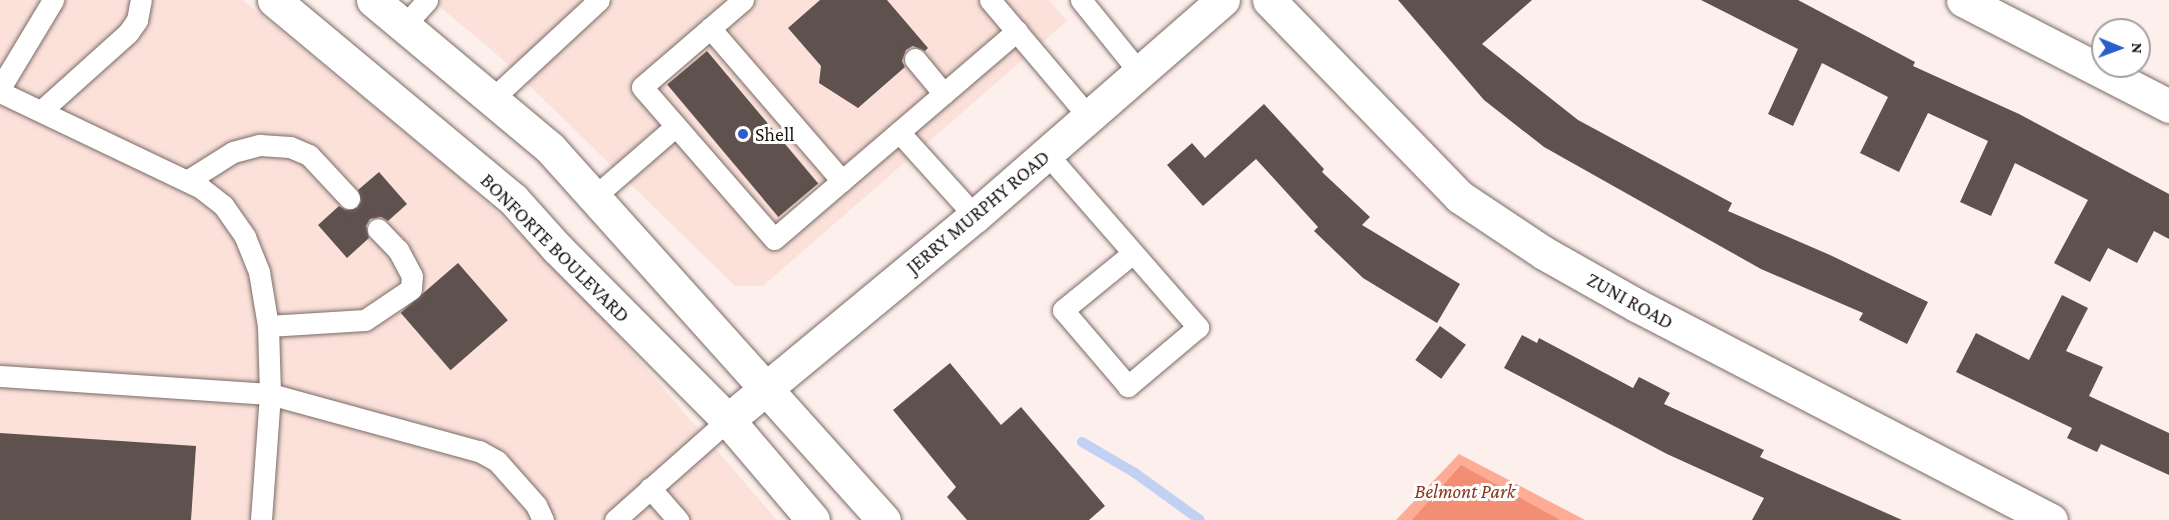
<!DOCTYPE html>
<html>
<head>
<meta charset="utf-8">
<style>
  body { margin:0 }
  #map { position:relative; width:2169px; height:520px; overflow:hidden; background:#fdefeb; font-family:"Crimson Pro",serif }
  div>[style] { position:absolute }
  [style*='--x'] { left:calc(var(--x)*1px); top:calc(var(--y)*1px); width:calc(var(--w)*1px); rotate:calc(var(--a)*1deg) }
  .built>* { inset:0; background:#fbe1da }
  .green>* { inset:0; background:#feac96 }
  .forest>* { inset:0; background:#f28e73 }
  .stream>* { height:10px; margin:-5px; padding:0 5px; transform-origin:5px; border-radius:5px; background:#c0d1f4 }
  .building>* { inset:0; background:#5f514d; transform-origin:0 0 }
  .roads { filter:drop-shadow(0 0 2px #7a6b67) drop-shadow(0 0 2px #7a6b67) }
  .service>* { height:21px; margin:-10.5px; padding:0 10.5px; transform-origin:10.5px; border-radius:10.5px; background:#fff }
  .minor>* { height:33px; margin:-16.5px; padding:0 16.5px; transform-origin:16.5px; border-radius:16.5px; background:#fff }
  .tertiary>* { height:33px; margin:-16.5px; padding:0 16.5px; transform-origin:16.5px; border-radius:16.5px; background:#fff }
  .secondary>* { height:33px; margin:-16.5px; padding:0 16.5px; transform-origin:16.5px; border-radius:16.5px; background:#fff }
  .dots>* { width:16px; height:16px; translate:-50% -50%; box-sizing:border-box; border:3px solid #fff; border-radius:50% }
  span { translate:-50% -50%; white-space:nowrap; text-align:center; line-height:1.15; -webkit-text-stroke:6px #fff; paint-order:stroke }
  .poi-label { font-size:20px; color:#1b1514 }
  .left { translate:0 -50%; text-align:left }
  .street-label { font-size:20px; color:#1b1514 }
  .park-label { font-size:20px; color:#8b321a; font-style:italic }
  .north { position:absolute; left:2091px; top:18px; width:60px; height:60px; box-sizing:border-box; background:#fff; border:2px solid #a4a1a1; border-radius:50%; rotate:91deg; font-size:16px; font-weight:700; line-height:24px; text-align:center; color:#1b1514 }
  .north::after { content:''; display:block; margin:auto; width:21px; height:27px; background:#2e5ccb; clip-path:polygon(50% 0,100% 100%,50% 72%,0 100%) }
</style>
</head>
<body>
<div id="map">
  <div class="built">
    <i style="clip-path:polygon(0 0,243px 0,460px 178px,526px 240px,593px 307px,777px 520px,0 520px)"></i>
    <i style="clip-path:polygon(432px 0,1049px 0,1067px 21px,763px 286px,735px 286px,501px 58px)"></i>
  </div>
  <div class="green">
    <i style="clip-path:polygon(1459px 454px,1585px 520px,1396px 520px)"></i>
  </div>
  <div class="forest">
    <i style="clip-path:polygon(1461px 465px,1560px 520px,1412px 520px)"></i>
  </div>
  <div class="stream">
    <i style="--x:1082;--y:442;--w:61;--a:30.3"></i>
    <i style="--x:1135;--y:473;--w:80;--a:35.9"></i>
  </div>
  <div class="building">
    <i style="clip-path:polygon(820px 0,887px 0,928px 48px,925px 51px,913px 46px,906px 50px,902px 61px,905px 67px,858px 108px,819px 83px,821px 66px,788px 28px)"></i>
    <i style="clip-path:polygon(1398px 0,1532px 0,1482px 44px,1578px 120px,1732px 203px,1728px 211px,1830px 255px,1928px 302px,1907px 344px,1859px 320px,1863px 313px,1761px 269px,1544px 147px,1484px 100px)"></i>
    <i style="clip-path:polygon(1701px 0,1798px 0,1915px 62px,1913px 66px,2019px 114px,2169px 194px,2169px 239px,2154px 231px,2137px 263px,2108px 248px,2090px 282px,2054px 263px,2088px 200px,2015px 163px,1991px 216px,1960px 202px,1988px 141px,1928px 113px,1899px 172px,1860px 153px,1888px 97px,1822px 63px,1793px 126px,1768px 114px,1798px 49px)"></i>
    <i style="left:707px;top:51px;width:173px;height:52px;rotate:50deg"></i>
    <i style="clip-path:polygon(1264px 104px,1324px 169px,1322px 172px,1370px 217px,1362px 225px,1460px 284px,1437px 323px,1363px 278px,1314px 231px,1318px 227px,1256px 159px,1203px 206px,1167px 165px,1192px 143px,1205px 158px)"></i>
    <i style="clip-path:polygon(379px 172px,407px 204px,388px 221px,381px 217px,370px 219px,366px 226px,369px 238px,347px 258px,318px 225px,339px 206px,346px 210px,357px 208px,361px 201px,358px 190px)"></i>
    <i style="left:458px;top:263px;width:76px;height:76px;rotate:49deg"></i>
    <i style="clip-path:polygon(2062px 295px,2088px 308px,2066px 351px,2103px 367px,2089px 396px,2169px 433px,2169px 475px,2101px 444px,2097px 452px,2067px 438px,2072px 428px,1956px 372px,1976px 333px,2029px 360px)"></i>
    <i style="left:1440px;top:326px;width:32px;height:42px;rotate:36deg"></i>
    <i style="clip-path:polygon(1522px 335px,1537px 343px,1539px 338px,1633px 388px,1639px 377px,1670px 393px,1664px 404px,1764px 450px,1760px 457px,1902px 520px,1752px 520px,1764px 498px,1667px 454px,1504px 368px)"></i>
    <i style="clip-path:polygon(950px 363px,1001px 425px,1021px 407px,1105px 506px,1089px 520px,967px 520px,947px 497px,956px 487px,893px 410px)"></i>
    <i style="clip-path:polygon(0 433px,196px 446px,191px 520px,0 520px)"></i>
  </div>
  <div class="roads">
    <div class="service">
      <i style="--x:743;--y:0;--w:133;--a:139.3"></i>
      <i style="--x:642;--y:87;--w:201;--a:49"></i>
      <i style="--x:774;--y:239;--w:320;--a:-40.6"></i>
      <i style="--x:990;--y:0;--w:153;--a:49.8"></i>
      <i style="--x:1081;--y:0;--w:94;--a:51.1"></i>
      <i style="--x:403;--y:27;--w:36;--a:-48"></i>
      <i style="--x:710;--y:28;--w:202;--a:49.2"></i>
      <i style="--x:915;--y:59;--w:45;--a:50.4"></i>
      <i style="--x:0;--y:88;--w:103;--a:-58.9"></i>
      <i style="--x:0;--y:92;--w:223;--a:25.5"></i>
      <i style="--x:201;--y:188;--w:28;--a:38"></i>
      <i style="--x:223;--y:205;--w:39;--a:55"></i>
      <i style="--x:245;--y:237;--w:38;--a:68"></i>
      <i style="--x:259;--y:272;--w:55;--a:80.5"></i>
      <i style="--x:268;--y:326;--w:68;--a:88.3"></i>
      <i style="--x:270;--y:394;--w:126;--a:94.1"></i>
      <i style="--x:491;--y:100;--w:147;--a:-42.8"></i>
      <i style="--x:41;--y:111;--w:117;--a:-41.9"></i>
      <i style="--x:128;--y:33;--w:16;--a:-55"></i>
      <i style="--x:137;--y:20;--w:20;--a:-79"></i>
      <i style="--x:899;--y:132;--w:113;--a:47.9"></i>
      <i style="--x:1047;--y:154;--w:230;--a:48.9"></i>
      <i style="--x:1198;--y:327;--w:92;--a:139.9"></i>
      <i style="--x:1128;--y:386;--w:100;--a:-130.5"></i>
      <i style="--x:1063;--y:310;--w:90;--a:-39.2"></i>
      <i style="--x:187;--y:181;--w:54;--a:-32.2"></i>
      <i style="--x:233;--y:152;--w:28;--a:-15"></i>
      <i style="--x:260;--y:145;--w:30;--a:4"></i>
      <i style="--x:290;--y:147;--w:21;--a:23"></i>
      <i style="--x:309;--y:155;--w:59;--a:47.1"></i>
      <i style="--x:594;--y:197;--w:108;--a:-40.9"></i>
      <i style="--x:268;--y:326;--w:97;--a:-3.5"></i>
      <i style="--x:365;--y:320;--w:55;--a:-34"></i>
      <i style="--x:411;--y:289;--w:13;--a:-86"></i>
      <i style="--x:412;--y:276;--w:30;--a:-118"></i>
      <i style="--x:398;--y:250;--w:29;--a:-134"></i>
      <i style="--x:0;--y:376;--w:271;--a:3.8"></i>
      <i style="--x:270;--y:394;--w:217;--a:15.3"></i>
      <i style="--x:479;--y:451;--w:21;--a:29"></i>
      <i style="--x:497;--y:461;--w:59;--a:48.4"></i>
      <i style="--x:536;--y:505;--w:17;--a:65"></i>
      <i style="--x:650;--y:488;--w:43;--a:48.8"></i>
      <i style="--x:615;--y:520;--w:151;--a:-41.5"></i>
    </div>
    <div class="minor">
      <i style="--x:1269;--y:0;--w:274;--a:45.9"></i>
      <i style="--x:1460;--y:197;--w:101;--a:33.7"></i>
      <i style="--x:1544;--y:253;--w:108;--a:29.4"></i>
      <i style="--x:1638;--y:306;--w:465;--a:27.4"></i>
      <i style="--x:1963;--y:0;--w:232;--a:27.2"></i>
    </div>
    <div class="tertiary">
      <i style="--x:728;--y:420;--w:320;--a:-39.6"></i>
      <i style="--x:975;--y:216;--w:329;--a:-41.1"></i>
    </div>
    <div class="secondary">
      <i style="--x:274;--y:0;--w:311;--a:39.8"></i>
      <i style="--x:513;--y:199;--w:66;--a:48.1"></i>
      <i style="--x:557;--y:248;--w:243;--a:45.2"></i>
      <i style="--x:728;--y:420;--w:131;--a:49.6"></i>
      <i style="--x:373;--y:0;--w:231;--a:39.9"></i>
      <i style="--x:550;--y:148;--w:500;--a:48.1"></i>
    </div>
  </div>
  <div class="dots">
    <i style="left:743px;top:134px;background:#2e5ccb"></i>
  </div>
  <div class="poi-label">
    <span class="left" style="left:755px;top:134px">Shell</span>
  </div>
  <div class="street-label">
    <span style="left:978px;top:212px;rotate:-40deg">JERRY MURPHY ROAD</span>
    <span style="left:555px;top:248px;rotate:45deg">BONFORTE BOULEVARD</span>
    <span style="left:1630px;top:301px;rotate:29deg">ZUNI ROAD</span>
  </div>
  <div class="park-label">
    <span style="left:1465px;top:491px">Belmont Park</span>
  </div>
  <div class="north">N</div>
</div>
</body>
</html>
